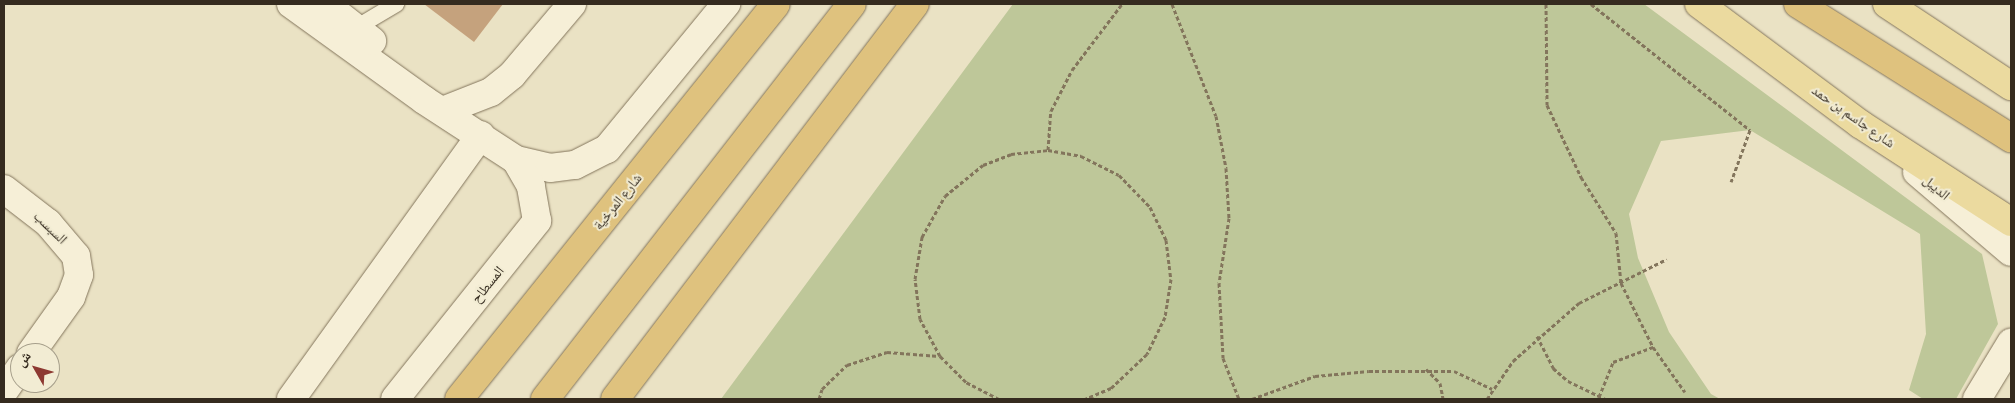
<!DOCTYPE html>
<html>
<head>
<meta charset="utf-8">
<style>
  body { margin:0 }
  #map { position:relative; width:2015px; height:403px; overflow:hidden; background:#eae2c4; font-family:Bitter,"Noto Naskh Arabic",serif }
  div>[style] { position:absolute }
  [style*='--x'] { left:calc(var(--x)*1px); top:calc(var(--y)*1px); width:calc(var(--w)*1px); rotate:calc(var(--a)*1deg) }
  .green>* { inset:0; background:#bec799 }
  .building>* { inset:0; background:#c5a27d }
  .path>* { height:3px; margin-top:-1.5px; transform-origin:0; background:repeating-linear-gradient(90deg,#83755c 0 4px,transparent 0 6.5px) }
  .roads { filter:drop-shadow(0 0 1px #83755c) drop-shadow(0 0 1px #83755c) }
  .service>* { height:16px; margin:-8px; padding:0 8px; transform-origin:8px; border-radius:8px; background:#f6efd7 }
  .minor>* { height:28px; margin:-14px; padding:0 14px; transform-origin:14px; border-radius:14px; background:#f6efd7 }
  .primary>* { height:28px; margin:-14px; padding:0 14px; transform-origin:14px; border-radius:14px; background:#ebda9f }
  .trunk>* { height:28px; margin:-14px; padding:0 14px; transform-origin:14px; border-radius:14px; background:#dfc27e }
  span { translate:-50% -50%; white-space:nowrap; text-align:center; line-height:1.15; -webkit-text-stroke:4px #f2ecd3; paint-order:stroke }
  .street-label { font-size:14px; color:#352b1f }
  .frame { position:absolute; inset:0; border:5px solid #352b1f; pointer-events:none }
  .north { position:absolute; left:10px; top:343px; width:50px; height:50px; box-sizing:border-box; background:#f2ecd3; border:1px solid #a69f8b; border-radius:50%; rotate:308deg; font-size:14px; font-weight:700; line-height:20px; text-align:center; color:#352b1f }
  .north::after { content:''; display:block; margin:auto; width:18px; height:22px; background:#8d3931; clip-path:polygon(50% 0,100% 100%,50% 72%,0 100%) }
</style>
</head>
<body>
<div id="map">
  <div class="green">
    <i style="clip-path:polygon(1013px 4px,1644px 4px,1982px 254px,1998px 324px,1956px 399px,1923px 399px,1909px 390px,1926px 334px,1920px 234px,1750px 130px,1661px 141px,1629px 214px,1638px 258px,1669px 332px,1711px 394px,1720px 399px,721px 399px)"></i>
  </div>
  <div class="building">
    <i style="clip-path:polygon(424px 4px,503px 4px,474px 42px)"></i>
  </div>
  <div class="path">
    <i style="--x:1172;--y:4;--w:120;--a:68.6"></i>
    <i style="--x:1216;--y:116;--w:53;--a:79.1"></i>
    <i style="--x:1226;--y:168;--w:50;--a:86.6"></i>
    <i style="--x:1229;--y:218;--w:66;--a:98.7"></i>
    <i style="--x:1219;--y:283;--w:75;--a:86.9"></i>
    <i style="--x:1223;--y:358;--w:44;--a:68.7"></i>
    <i style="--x:1546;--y:4;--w:101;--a:89.4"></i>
    <i style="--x:1547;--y:105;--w:80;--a:64.7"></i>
    <i style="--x:1581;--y:177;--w:66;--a:58"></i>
    <i style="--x:1616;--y:233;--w:50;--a:84.3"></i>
    <i style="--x:1621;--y:283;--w:72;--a:63.4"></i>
    <i style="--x:1653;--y:347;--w:55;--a:54.6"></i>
    <i style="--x:1591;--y:4;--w:203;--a:38.4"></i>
    <i style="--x:1750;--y:130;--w:55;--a:110.1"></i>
    <i style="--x:1048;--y:150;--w:39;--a:-86"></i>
    <i style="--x:1051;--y:111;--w:46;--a:-62.9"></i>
    <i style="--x:1072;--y:70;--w:83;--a:-52.9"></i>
    <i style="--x:1537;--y:336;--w:36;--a:63"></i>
    <i style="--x:1553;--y:368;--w:20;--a:41"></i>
    <i style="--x:1568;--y:381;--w:41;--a:25.9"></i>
    <i style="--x:1426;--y:369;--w:20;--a:45"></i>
    <i style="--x:1440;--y:383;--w:16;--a:79"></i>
    <i style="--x:1599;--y:397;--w:38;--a:-68"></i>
    <i style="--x:1613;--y:362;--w:43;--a:-20.6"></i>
    <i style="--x:819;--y:399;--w:10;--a:-73"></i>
    <i style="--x:822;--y:389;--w:35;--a:-44"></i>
    <i style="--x:847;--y:365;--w:42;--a:-18"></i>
    <i style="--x:887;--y:352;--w:52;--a:4.4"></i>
    <i style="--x:999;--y:399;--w:37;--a:-153"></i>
    <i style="--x:966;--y:382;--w:37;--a:-135"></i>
    <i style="--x:940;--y:356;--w:42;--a:-118.4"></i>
    <i style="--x:920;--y:319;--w:40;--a:-97.1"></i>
    <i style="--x:915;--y:279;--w:43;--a:-80.5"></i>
    <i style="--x:922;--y:237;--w:47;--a:-60.7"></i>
    <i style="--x:945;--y:196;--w:49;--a:-39.2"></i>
    <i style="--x:983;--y:165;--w:30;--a:-21"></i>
    <i style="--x:1011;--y:154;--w:37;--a:-6"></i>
    <i style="--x:1048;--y:150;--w:34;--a:10"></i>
    <i style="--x:1081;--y:156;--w:42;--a:26.6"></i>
    <i style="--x:1119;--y:175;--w:45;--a:45.9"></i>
    <i style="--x:1150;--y:207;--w:37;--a:64"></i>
    <i style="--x:1166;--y:240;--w:39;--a:83"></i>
    <i style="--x:1171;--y:279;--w:38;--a:99"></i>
    <i style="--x:1165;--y:317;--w:41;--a:115.9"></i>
    <i style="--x:1147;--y:354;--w:50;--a:136.6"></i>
    <i style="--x:1111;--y:388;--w:28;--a:157"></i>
    <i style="--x:1252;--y:399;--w:67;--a:-20.1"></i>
    <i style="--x:1315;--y:376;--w:54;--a:-5.3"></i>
    <i style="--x:1369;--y:371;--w:85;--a:0"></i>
    <i style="--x:1454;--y:371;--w:42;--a:25.3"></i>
    <i style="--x:1487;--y:399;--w:46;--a:-55.6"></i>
    <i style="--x:1513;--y:361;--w:88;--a:-41.3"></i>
    <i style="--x:1579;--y:303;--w:98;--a:-26.6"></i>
  </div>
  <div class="roads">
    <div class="service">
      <i style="--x:349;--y:32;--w:55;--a:-30.8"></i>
    </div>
    <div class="minor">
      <i style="--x:291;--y:4;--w:164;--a:35.8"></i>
      <i style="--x:424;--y:100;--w:110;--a:33.1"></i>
      <i style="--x:516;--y:160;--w:35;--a:13"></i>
      <i style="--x:550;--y:168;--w:25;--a:-7"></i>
      <i style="--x:575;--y:165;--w:36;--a:-27"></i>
      <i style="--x:607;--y:149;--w:188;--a:-50.6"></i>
      <i style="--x:325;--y:4;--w:60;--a:38.2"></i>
      <i style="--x:445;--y:110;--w:49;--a:-21.4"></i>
      <i style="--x:491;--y:92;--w:27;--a:-39"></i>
      <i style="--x:512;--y:75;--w:93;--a:-49.8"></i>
      <i style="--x:1917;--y:172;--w:123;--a:40.4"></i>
      <i style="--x:4;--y:189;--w:56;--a:37.7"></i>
      <i style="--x:48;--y:223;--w:43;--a:49.7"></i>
      <i style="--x:76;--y:256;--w:19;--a:81"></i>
      <i style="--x:79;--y:275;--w:23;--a:110"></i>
      <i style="--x:71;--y:297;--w:69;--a:125.5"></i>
      <i style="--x:4;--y:391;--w:28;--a:-55"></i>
      <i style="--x:291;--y:399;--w:325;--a:-54.3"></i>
      <i style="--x:395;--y:399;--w:228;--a:-51.4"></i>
      <i style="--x:537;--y:221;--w:36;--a:-100"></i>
      <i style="--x:531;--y:186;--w:30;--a:-120"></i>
      <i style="--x:1977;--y:399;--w:66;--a:-58.7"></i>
    </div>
    <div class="primary">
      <i style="--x:1699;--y:4;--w:201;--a:36.7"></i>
      <i style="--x:1860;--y:124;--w:180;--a:33"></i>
      <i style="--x:1887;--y:4;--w:149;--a:33.5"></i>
    </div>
    <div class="trunk">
      <i style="--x:1798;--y:4;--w:252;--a:32.2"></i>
      <i style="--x:459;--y:399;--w:506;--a:-51.25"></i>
      <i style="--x:545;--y:399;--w:500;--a:-52.15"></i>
      <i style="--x:615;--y:399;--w:496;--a:-52.8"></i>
    </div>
  </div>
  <div class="street-label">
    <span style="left:1853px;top:117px;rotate:35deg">شارع جاسم بن حمد</span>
    <span style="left:1936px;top:188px;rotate:40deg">الديبل</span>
    <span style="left:618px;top:202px;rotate:-51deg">شارع المرخية</span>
    <span style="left:50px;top:228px;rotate:44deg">السبسب</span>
    <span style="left:488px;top:285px;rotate:-51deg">المسطاح</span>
  </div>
  <div class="frame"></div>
  <div class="north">ش</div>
</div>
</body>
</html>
